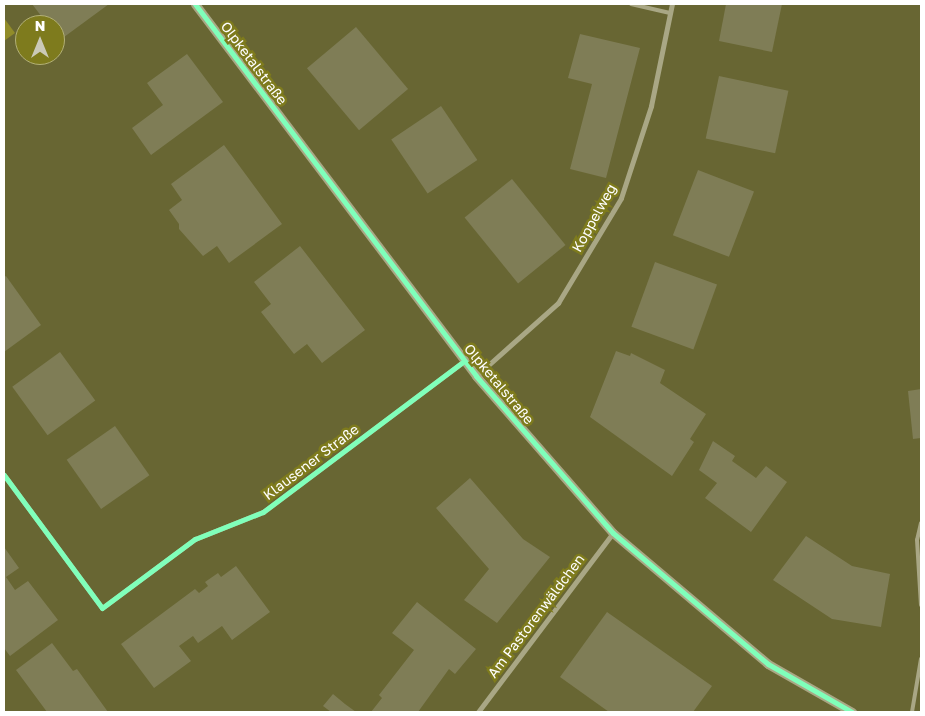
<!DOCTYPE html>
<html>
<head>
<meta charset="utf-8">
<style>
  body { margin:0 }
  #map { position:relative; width:925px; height:716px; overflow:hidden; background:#686633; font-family:"Golos Text",sans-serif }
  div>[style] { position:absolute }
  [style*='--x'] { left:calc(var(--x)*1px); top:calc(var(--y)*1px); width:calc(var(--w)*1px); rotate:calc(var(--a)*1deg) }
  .green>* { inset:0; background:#918c29 }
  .building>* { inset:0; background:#7f7d56; transform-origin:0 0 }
  .service>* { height:4px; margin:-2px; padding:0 2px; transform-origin:2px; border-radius:2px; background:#a9a785 }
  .minor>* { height:5px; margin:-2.5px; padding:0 2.5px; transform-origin:2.5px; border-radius:2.5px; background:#a9a785 }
  .tertiary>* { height:9px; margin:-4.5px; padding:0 4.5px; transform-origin:4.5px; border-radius:4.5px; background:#a9a785 }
  .cycleway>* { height:5px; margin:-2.5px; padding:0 2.5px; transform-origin:2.5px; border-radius:2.5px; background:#80ffba }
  span { translate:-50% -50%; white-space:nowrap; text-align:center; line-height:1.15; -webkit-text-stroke:5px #7e7b1d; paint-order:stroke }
  .street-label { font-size:14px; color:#fff }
  .frame { position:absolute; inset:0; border:5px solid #fff; pointer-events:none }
  .north { position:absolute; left:15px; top:15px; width:50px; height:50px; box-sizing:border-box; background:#7e7b1d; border:1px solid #b2b077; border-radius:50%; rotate:0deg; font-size:14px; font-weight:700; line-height:20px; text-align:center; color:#fff }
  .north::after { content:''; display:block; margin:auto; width:18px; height:22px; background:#cac9b8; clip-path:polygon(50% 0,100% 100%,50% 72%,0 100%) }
</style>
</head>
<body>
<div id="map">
  <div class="green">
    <i style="clip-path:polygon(4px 18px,15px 33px,4px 41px)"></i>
  </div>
  <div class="building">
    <i style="clip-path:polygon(32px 4px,109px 4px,60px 40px,55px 34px,55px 25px,48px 25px)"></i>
    <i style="clip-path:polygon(726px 4px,782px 4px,772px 52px,719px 41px)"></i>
    <i style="left:356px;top:27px;width:81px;height:64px;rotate:50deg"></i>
    <i style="clip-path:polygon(580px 34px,640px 48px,606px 178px,570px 169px,592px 84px,568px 78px)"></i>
    <i style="clip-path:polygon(187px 54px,223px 102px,151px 155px,132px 128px,163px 105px,147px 83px)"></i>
    <i style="left:719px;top:76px;width:71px;height:64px;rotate:12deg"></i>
    <i style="left:441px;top:106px;width:65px;height:60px;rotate:56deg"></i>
    <i style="clip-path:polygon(224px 145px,282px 224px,229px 263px,217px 246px,203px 256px,179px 229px,179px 224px,169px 210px,182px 200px,171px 184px)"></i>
    <i style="left:698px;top:170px;width:60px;height:70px;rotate:21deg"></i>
    <i style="left:512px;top:179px;width:85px;height:61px;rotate:51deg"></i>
    <i style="clip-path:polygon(300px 246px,365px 330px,322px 363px,307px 344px,294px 354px,261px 312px,271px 304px,254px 282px)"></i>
    <i style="left:655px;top:262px;width:66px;height:69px;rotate:20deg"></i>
    <i style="clip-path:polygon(6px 276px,41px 325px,4px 352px,4px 277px)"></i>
    <i style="clip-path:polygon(616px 351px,630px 356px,631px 353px,665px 370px,660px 383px,706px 414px,690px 439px,694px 442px,672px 476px,590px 417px)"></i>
    <i style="left:60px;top:352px;width:60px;height:59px;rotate:54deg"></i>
    <i style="clip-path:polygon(921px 389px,921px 438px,913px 439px,908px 391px)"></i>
    <i style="left:115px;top:426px;width:60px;height:59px;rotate:55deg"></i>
    <i style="clip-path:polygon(713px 441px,735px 456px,732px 461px,756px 478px,766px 466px,787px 482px,751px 532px,705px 498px,717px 483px,699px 470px)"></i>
    <i style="clip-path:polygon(470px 478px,523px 539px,550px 557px,497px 623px,464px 600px,489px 569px,436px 508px)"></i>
    <i style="clip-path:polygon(806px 536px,852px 566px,890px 574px,881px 627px,832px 619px,773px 580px)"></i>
    <i style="clip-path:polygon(4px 547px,19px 568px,6px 577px,15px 590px,28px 581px,58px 620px,10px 656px,4px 648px)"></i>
    <i style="clip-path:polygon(236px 566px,270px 612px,232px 640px,222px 626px,198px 643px,193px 636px,179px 646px,191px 661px,154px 688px,121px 644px,195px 589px,199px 593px,208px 586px,205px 582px,218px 573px,221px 577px)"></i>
    <i style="clip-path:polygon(417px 602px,476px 649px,455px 674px,449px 669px,418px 712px,371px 712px,382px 698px,379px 695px,414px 650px,392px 633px)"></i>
    <i style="clip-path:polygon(607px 612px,712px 686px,693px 712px,609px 712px,560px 677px)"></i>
    <i style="clip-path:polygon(52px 643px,73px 671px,77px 669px,108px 712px,47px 712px,16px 670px)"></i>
    <i style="clip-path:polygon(333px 694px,345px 704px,356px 712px,331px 712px,323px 706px)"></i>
  </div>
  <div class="service">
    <i style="--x:631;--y:4;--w:40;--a:13"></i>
    <i style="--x:921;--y:523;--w:17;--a:103"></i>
    <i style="--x:917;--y:540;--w:65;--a:86.5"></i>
    <i style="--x:912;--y:712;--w:54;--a:-80.4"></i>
  </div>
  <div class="minor">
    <i style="--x:476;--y:376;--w:110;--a:-41.7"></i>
    <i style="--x:558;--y:303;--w:122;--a:-59"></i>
    <i style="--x:621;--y:198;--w:97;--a:-71.9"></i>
    <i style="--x:651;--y:106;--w:104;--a:-78.4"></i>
    <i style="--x:4;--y:475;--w:165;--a:53.6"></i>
    <i style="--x:102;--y:608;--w:116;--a:-36.6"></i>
    <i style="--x:195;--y:539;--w:73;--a:-21.7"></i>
    <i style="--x:263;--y:512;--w:251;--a:-36.9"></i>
    <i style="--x:478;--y:712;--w:224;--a:-53"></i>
  </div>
  <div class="tertiary">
    <i style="--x:195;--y:4;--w:466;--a:52.9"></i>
    <i style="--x:476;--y:376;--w:208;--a:48.9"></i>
    <i style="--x:613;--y:533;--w:203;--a:40.2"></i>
    <i style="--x:768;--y:664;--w:97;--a:29.7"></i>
  </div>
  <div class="cycleway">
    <i style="--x:195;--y:4;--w:466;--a:52.9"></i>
    <i style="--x:476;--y:376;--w:208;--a:48.9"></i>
    <i style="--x:613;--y:533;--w:203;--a:40.2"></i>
    <i style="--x:768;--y:664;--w:97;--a:29.7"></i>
    <i style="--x:4;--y:475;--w:165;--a:53.6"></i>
    <i style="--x:102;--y:608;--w:116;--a:-36.6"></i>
    <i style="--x:195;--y:539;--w:73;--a:-21.7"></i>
    <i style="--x:263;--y:512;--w:251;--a:-36.9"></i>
  </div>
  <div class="street-label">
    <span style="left:254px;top:63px;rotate:53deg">Olpketalstraße</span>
    <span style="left:594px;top:218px;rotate:-61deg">Koppelweg</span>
    <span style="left:499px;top:384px;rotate:50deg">Olpketalstraße</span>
    <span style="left:311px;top:462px;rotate:-37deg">Klausener Straße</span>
    <span style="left:536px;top:616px;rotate:-53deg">Am Pastorenwäldchen</span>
  </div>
  <div class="frame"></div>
  <div class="north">N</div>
</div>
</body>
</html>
